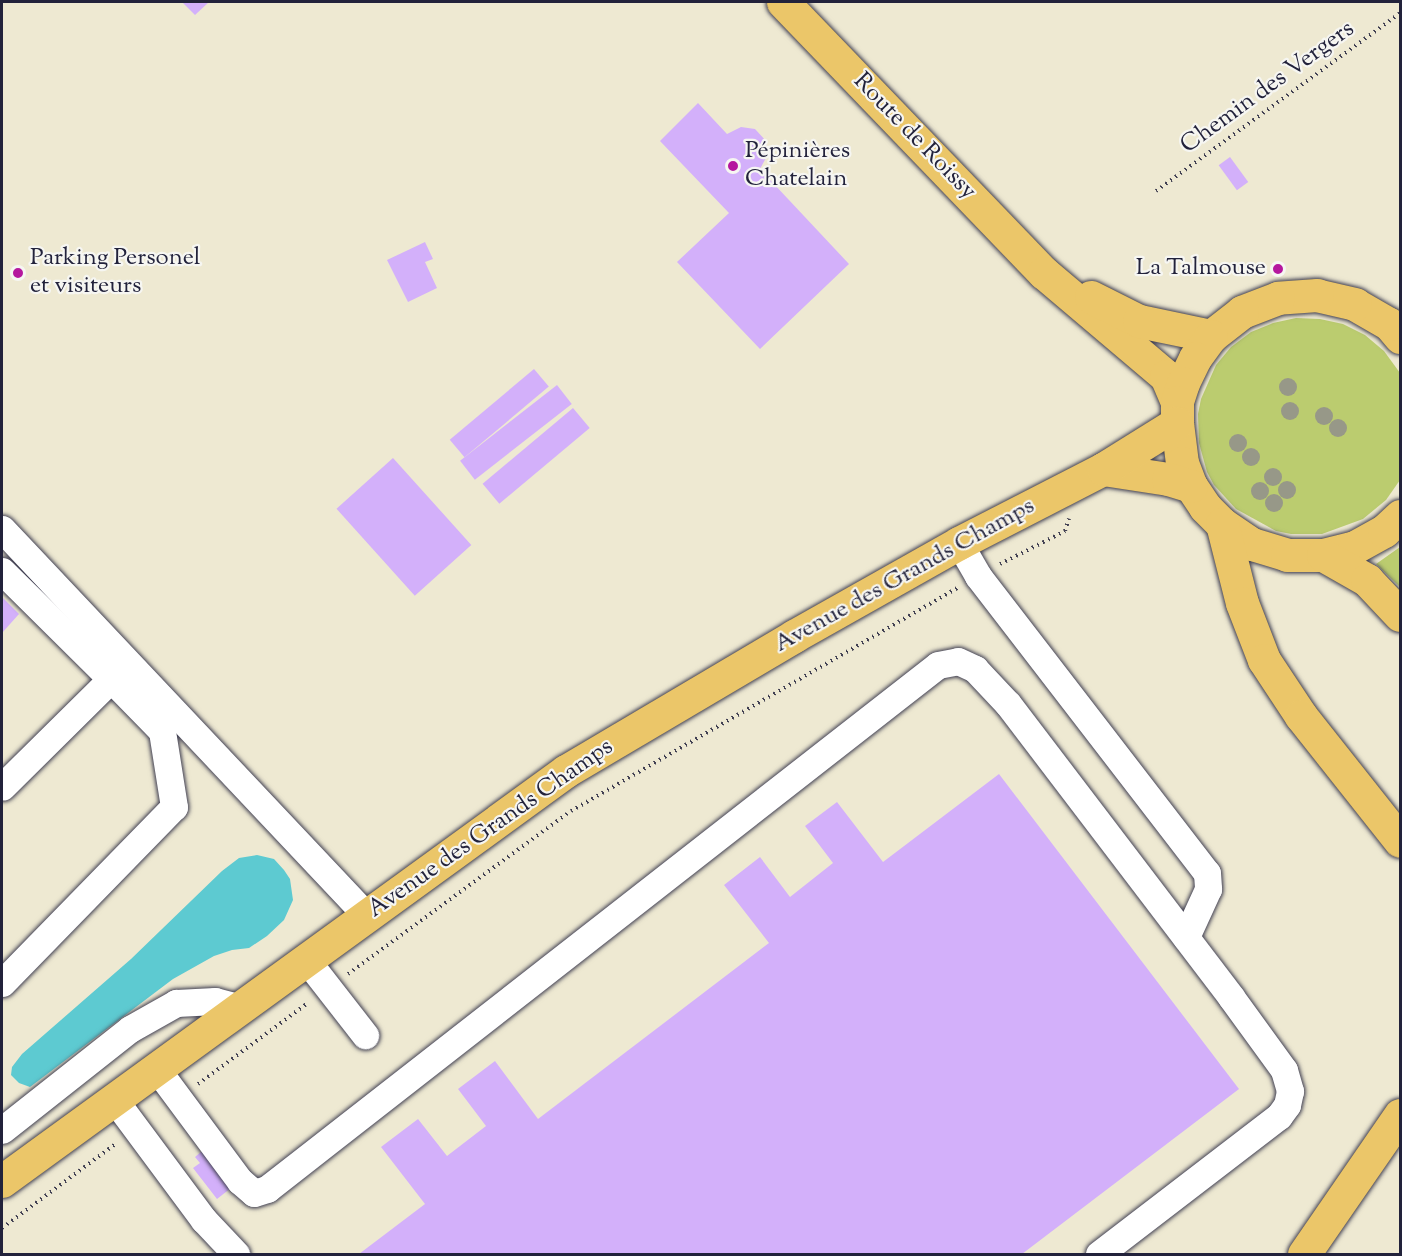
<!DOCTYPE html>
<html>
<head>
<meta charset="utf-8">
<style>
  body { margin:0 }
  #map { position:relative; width:1402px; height:1256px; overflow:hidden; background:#eee9d2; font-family:"Sorts Mill Goudy",serif }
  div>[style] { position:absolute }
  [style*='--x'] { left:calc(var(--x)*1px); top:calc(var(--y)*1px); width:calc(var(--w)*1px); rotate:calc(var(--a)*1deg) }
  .green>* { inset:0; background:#bbcc6f }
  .water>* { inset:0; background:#5dcad1 }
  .building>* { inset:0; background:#d3b0fa; transform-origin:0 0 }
  .path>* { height:4px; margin-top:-2px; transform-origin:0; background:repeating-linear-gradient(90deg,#414052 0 1.5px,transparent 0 6px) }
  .roads { filter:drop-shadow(0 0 2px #414052) drop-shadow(0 0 2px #414052) }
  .minor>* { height:27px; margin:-13.5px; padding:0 13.5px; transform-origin:13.5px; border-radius:13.5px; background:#fff }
  .major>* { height:33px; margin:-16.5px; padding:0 16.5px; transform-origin:16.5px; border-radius:16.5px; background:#ebc669 }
  .trees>* { width:18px; height:18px; margin:-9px; border-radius:50%; background:#979888 }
  .dots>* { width:16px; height:16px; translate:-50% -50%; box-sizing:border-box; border:3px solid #f6f6f2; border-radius:50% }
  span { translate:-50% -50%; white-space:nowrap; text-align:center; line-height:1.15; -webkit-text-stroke:4.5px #f6f6f2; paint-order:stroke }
  .street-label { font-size:24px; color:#22223b }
  .poi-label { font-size:24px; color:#22223b }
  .left { translate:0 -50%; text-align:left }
  .right { translate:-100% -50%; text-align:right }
  .frame { position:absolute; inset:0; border:3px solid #22223b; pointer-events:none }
</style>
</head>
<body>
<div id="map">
  <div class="green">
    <i style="clip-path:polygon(1296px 318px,1320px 319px,1343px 324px,1365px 335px,1384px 351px,1400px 373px,1400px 480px,1386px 500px,1363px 519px,1322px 534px,1291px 534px,1276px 531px,1236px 509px,1214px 485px,1207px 472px,1199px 443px,1198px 414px,1201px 399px,1216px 365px,1231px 347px,1251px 332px,1273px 323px)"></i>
    <i style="clip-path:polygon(1400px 547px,1400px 587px,1376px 564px)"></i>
  </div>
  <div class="water">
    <i style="clip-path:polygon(257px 855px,274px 859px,284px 870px,290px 879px,293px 900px,284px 920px,267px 936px,249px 948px,232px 950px,214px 956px,173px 979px,30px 1087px,19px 1083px,11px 1075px,12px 1067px,22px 1054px,131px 959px,222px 871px,239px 858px)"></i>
  </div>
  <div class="building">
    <i style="clip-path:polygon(182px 2px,209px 2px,195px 15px)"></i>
    <i style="clip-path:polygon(698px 103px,727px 134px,741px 127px,755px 129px,766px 141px,767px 156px,760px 169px,849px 264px,760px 349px,677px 262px,729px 213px,660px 141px)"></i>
    <i style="left:1230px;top:157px;width:31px;height:14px;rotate:54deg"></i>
    <i style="clip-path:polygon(425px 242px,433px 259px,425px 262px,437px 288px,408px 302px,387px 260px)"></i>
    <i style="left:534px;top:369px;width:23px;height:110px;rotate:50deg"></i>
    <i style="left:557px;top:385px;width:24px;height:123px;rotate:52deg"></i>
    <i style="left:573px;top:408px;width:26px;height:118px;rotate:50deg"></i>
    <i style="left:393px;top:458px;width:117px;height:76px;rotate:48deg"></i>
    <i style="clip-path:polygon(2px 597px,19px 614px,2px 633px)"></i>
    <i style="clip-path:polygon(999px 774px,1239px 1089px,1022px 1254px,359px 1254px,425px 1204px,381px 1147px,418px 1119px,447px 1156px,486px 1126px,458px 1089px,495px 1061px,538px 1119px,769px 943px,724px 885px,760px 857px,790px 897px,833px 863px,805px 826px,837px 802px,883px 862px)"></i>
    <i style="clip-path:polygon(202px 1151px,231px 1188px,217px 1199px,193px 1168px,200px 1163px,195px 1157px)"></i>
  </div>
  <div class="path">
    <i style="--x:1156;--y:191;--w:302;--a:-36.1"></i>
    <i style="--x:1000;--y:564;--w:73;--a:-26.9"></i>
    <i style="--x:1065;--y:531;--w:13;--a:-72"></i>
    <i style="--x:348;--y:974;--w:276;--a:-36.2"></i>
    <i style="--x:571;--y:811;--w:446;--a:-30"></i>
    <i style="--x:198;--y:1084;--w:137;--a:-36.4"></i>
    <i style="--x:2;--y:1228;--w:143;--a:-36.5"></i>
  </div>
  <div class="roads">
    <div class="minor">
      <i style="--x:2;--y:529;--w:531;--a:46.68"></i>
      <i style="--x:959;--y:543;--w:38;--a:60"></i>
      <i style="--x:978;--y:576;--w:375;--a:52.4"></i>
      <i style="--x:1207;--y:873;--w:16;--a:86"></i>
      <i style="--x:1208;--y:889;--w:53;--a:114.6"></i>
      <i style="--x:2;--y:571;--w:153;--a:44.7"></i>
      <i style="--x:111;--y:679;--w:153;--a:135.3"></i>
      <i style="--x:305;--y:958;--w:98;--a:52.1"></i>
      <i style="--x:2;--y:983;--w:246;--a:-45.7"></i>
      <i style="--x:174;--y:807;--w:77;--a:-99"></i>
      <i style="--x:162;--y:731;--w:73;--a:-134.4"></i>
      <i style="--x:156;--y:1068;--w:141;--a:53.4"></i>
      <i style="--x:240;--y:1181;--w:18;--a:41"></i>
      <i style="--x:254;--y:1193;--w:14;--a:-17"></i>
      <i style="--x:267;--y:1189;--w:851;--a:-37.99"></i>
      <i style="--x:938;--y:665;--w:20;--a:-11"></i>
      <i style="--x:958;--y:661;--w:19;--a:25"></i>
      <i style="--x:975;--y:669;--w:48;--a:46.7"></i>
      <i style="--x:1008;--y:704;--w:368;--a:52.7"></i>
      <i style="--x:1231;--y:997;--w:90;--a:54"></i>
      <i style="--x:1284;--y:1070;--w:22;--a:74"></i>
      <i style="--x:1290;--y:1091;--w:14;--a:102"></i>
      <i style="--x:1287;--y:1105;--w:14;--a:126"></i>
      <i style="--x:1279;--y:1116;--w:227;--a:142.5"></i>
      <i style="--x:114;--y:1099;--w:151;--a:53.4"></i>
      <i style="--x:204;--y:1220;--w:47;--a:46.7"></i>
      <i style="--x:2;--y:1130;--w:163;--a:-38.3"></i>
      <i style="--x:130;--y:1029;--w:53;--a:-29.5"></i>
      <i style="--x:176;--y:1003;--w:39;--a:-3"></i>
      <i style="--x:215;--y:1001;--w:24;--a:15"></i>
    </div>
    <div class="major">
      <i style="--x:783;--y:2;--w:376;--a:46.1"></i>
      <i style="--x:1044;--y:273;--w:160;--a:40.2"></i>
      <i style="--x:1166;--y:376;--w:28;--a:67"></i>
      <i style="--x:1091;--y:297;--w:54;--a:26.6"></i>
      <i style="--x:1139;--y:321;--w:74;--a:11.8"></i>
      <i style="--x:1400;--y:337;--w:17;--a:-130"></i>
      <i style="--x:1389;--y:324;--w:39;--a:-150"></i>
      <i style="--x:1355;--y:304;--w:39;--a:-167"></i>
      <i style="--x:1317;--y:295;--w:39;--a:176"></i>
      <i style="--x:1278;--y:298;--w:39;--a:159"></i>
      <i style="--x:1242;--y:312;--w:39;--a:142"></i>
      <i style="--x:1211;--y:336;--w:27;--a:126"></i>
      <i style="--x:1195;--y:358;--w:28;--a:116"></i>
      <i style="--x:1183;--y:383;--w:20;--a:108"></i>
      <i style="--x:1177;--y:402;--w:21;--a:90"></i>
      <i style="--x:1177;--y:423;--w:40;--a:82.9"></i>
      <i style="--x:1182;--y:463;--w:25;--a:69"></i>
      <i style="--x:1191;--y:486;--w:25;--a:56"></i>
      <i style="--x:1205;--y:507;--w:24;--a:45"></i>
      <i style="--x:1222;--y:524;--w:36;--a:34"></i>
      <i style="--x:1252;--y:544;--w:37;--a:17"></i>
      <i style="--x:1287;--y:555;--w:36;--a:0"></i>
      <i style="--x:1323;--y:555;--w:33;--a:-14"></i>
      <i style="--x:1355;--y:547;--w:33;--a:-29"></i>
      <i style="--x:1384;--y:531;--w:22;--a:-43"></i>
      <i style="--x:1103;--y:469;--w:66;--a:8.7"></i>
      <i style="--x:1168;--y:479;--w:24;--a:17"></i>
      <i style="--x:1222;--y:524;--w:81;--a:75.8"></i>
      <i style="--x:1242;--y:603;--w:61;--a:68.9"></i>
      <i style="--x:1264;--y:660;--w:67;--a:56.5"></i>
      <i style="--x:1301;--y:716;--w:159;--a:51.6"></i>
      <i style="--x:1323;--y:555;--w:51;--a:29.6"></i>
      <i style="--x:1367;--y:580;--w:48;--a:46.7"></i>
      <i style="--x:2;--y:1181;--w:697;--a:-36.02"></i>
      <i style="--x:566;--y:771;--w:265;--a:-30.6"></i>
      <i style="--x:794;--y:636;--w:189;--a:-29.4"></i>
      <i style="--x:959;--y:543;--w:162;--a:-27.2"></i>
      <i style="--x:1103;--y:469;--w:87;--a:-31.9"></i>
      <i style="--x:1304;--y:1254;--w:169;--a:-55.4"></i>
    </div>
  </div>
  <div class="trees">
    <i style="left:1288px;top:387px"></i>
    <i style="left:1290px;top:411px"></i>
    <i style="left:1324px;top:416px"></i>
    <i style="left:1338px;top:428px"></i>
    <i style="left:1238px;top:443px"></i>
    <i style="left:1251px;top:457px"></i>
    <i style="left:1273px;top:477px"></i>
    <i style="left:1287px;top:490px"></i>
    <i style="left:1260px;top:491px"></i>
    <i style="left:1274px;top:503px"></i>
  </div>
  <div class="dots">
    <i style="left:733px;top:166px;background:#b5179e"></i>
    <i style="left:1278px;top:269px;background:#b5179e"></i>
    <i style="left:18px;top:273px;background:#b5179e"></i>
  </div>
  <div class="street-label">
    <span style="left:1268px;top:88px;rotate:-36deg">Chemin des Vergers</span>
    <span style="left:914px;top:137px;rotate:46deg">Route de Roissy</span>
    <span style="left:905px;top:576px;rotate:-29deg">Avenue des Grands Champs</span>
    <span style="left:491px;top:829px;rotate:-35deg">Avenue des Grands Champs</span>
  </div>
  <div class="poi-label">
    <span class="left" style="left:745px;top:166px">Pépinières<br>Chatelain</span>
    <span class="left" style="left:30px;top:273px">Parking Personel<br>et visiteurs</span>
    <span class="right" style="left:1266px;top:269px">La Talmouse</span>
  </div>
  <div class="frame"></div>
</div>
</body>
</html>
